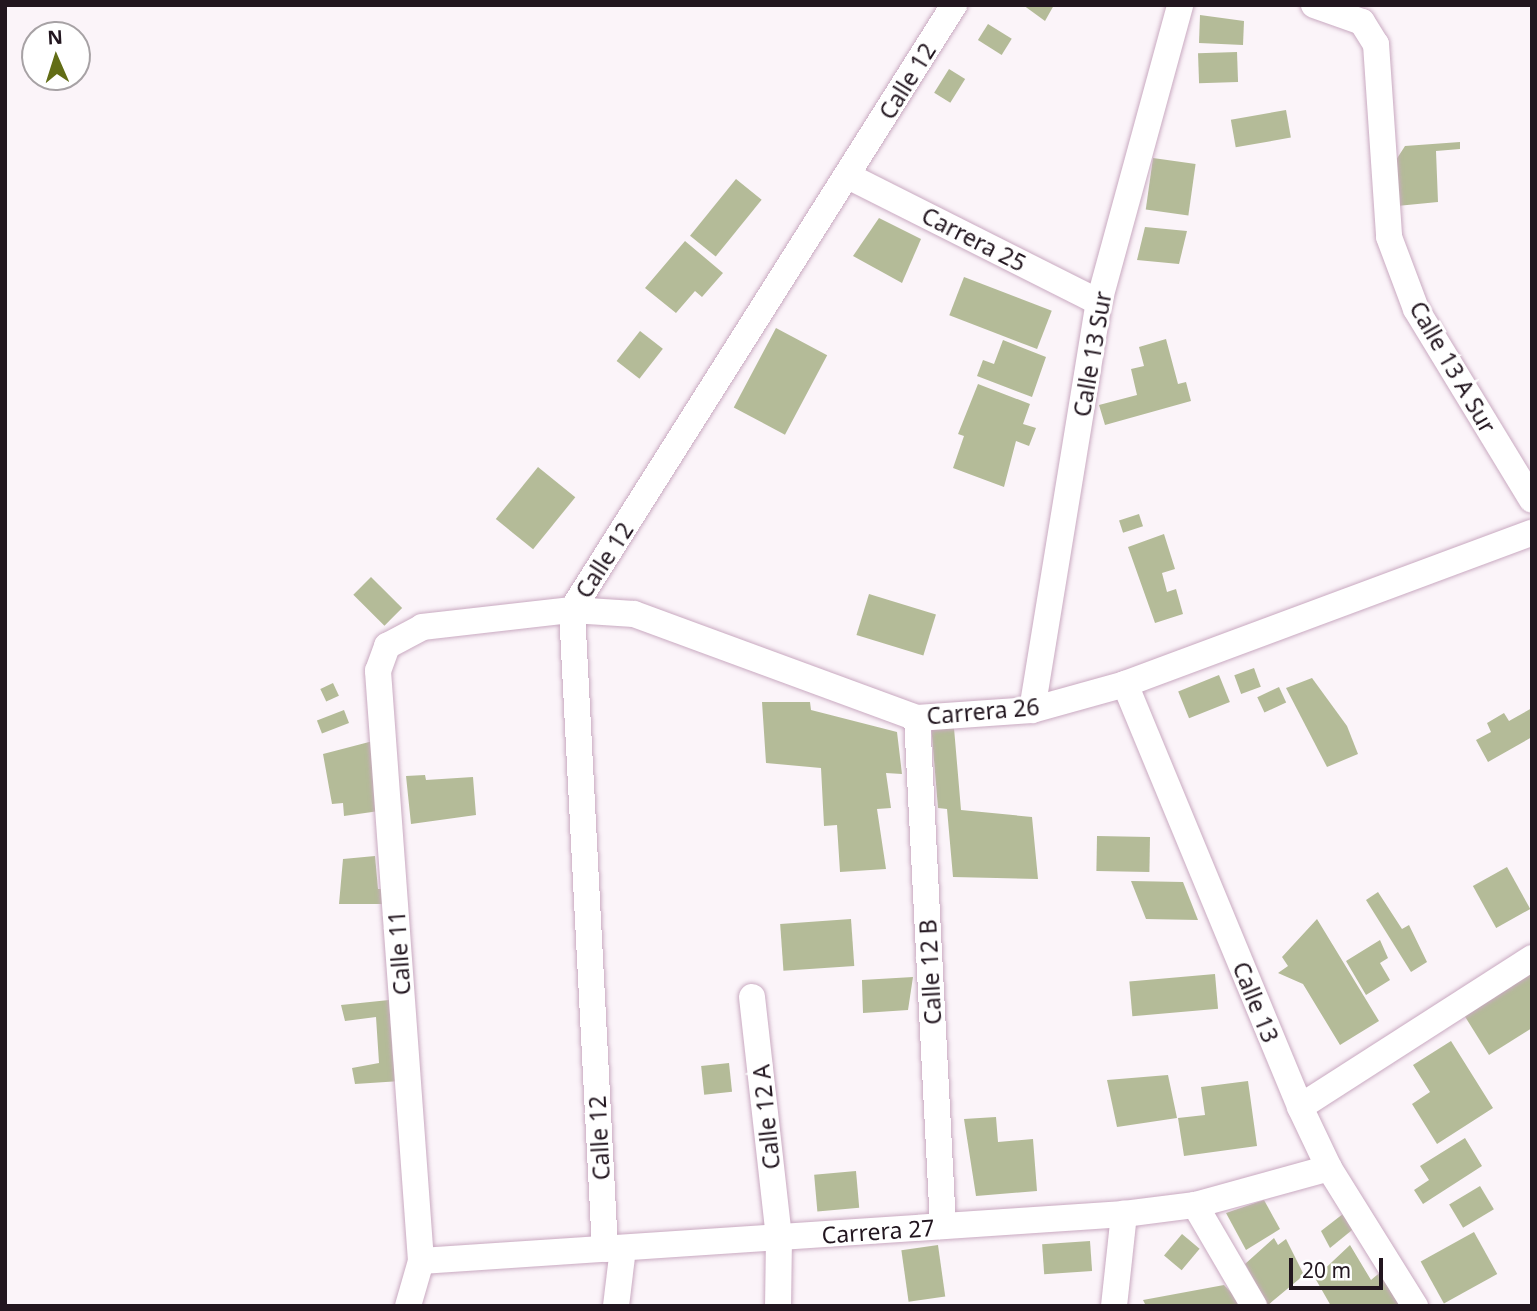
<!DOCTYPE html>
<html>
<head>
<meta charset="utf-8">
<style>
  body { margin:0 }
  #map { position:relative; width:1537px; height:1311px; overflow:hidden; background:#fbf4f9; font-family:"Noto Sans",sans-serif }
  div>[style] { position:absolute }
  [style*='--x'] { left:calc(var(--x)*1px); top:calc(var(--y)*1px); width:calc(var(--w)*1px); rotate:calc(var(--a)*1deg) }
  .building>* { inset:0; background:#b4bb98; transform-origin:0 0 }
  .roads { filter:drop-shadow(0 0 2px #c9aac1) drop-shadow(0 0 2px #c9aac1) }
  .street>* { height:26px; margin:-13px; padding:0 13px; transform-origin:13px; border-radius:13px; background:#fff }
  span { translate:-50% -50%; white-space:nowrap; text-align:center; line-height:1.15; -webkit-text-stroke:6px #fff; paint-order:stroke }
  .street-label { font-size:23px; color:#22161f }
  .frame { position:absolute; inset:0; border:7px solid #22161f; pointer-events:none }
  .north { position:absolute; left:21px; top:21px; width:70px; height:70px; box-sizing:border-box; background:#fff; border:2px solid #a7a2a5; border-radius:50%; rotate:357deg; font-size:19px; font-weight:700; line-height:28px; text-align:center; color:#22161f }
  .north::after { content:''; display:block; margin:auto; width:24px; height:32px; background:#626d16; clip-path:polygon(50% 0,100% 100%,50% 72%,0 100%) }
  .scale { position:absolute; left:1289px; top:1258px; width:94px; height:32px; box-sizing:border-box; border:4px solid #22161f; border-top:0; padding-left:9px; font-size:21px; line-height:24px; white-space:nowrap; color:#22161f; -webkit-text-stroke:5px #fff; paint-order:stroke }
</style>
</head>
<body>
<div id="map">
  <div class="building">
    <i style="clip-path:polygon(1023px 5px,1054px 5px,1045px 21px)"></i>
    <i style="clip-path:polygon(1200px 15px,1244px 21px,1243px 45px,1199px 43px)"></i>
    <i style="left:988px;top:24px;width:28px;height:19px;rotate:32deg"></i>
    <i style="left:1237px;top:52px;width:30px;height:39px;rotate:88deg"></i>
    <i style="left:949px;top:69px;width:19px;height:28px;rotate:32deg"></i>
    <i style="left:1286px;top:110px;width:28px;height:56px;rotate:80deg"></i>
    <i style="clip-path:polygon(1460px 142px,1460px 149px,1436px 151px,1438px 202px,1397px 206px,1396px 160px,1405px 146px)"></i>
    <i style="left:1153px;top:158px;width:43px;height:52px;rotate:8deg"></i>
    <i style="left:736px;top:179px;width:33px;height:73px;rotate:39deg"></i>
    <i style="clip-path:polygon(879px 218px,921px 239px,902px 283px,853px 256px)"></i>
    <i style="clip-path:polygon(1145px 227px,1187px 231px,1179px 264px,1137px 260px)"></i>
    <i style="clip-path:polygon(685px 241px,723px 273px,702px 297px,695px 291px,676px 313px,645px 288px)"></i>
    <i style="left:964px;top:277px;width:94px;height:41px;rotate:21deg"></i>
    <i style="left:776px;top:328px;width:58px;height:90px;rotate:28deg"></i>
    <i style="left:640px;top:331px;width:29px;height:38px;rotate:38deg"></i>
    <i style="clip-path:polygon(1166px 339px,1178px 384px,1186px 382px,1191px 401px,1105px 425px,1099px 405px,1137px 395px,1131px 369px,1144px 366px,1139px 347px)"></i>
    <i style="clip-path:polygon(1003px 340px,1046px 357px,1032px 397px,977px 376px,983px 360px,994px 364px)"></i>
    <i style="clip-path:polygon(978px 384px,1030px 404px,1023px 424px,1036px 428px,1029px 446px,1016px 441px,1004px 487px,953px 468px,964px 436px,958px 434px)"></i>
    <i style="left:538px;top:467px;width:48px;height:67px;rotate:39deg"></i>
    <i style="left:1139px;top:514px;width:13px;height:21px;rotate:72deg"></i>
    <i style="clip-path:polygon(1164px 534px,1175px 569px,1162px 573px,1167px 592px,1176px 589px,1183px 614px,1155px 623px,1128px 547px)"></i>
    <i style="left:371px;top:577px;width:44px;height:25px;rotate:45deg"></i>
    <i style="left:869px;top:594px;width:70px;height:43px;rotate:17deg"></i>
    <i style="left:1254px;top:668px;width:20px;height:21px;rotate:70deg"></i>
    <i style="left:1219px;top:675px;width:29px;height:44px;rotate:68deg"></i>
    <i style="clip-path:polygon(1312px 678px,1347px 726px,1358px 754px,1327px 767px,1286px 688px)"></i>
    <i style="left:333px;top:683px;width:14px;height:14px;rotate:65deg"></i>
    <i style="left:1279px;top:687px;width:17px;height:24px;rotate:65deg"></i>
    <i style="clip-path:polygon(762px 702px,810px 702px,811px 710px,897px 732px,902px 774px,886px 773px,891px 808px,877px 809px,886px 869px,840px 872px,837px 825px,824px 826px,821px 768px,766px 763px)"></i>
    <i style="clip-path:polygon(1532px 708px,1532px 737px,1488px 762px,1476px 740px,1491px 732px,1487px 723px,1504px 713px,1509px 721px)"></i>
    <i style="left:344px;top:710px;width:14px;height:29px;rotate:69deg"></i>
    <i style="clip-path:polygon(931px 724px,954px 728px,961px 810px,1032px 817px,1038px 879px,953px 877px,947px 809px,938px 808px)"></i>
    <i style="clip-path:polygon(373px 741px,379px 811px,344px 816px,343px 803px,332px 804px,323px 754px)"></i>
    <i style="clip-path:polygon(425px 775px,426px 780px,473px 777px,476px 815px,411px 824px,406px 776px)"></i>
    <i style="left:1097px;top:836px;width:53px;height:35px;rotate:1deg"></i>
    <i style="clip-path:polygon(375px 856px,378px 889px,387px 889px,388px 904px,339px 904px,343px 859px)"></i>
    <i style="left:1507px;top:867px;width:48px;height:39px;rotate:61deg"></i>
    <i style="clip-path:polygon(1131px 881px,1183px 882px,1198px 920px,1146px 919px)"></i>
    <i style="clip-path:polygon(1378px 892px,1402px 929px,1409px 925px,1427px 962px,1411px 972px,1366px 900px)"></i>
    <i style="left:851px;top:919px;width:47px;height:71px;rotate:86deg"></i>
    <i style="clip-path:polygon(1317px 919px,1379px 1021px,1340px 1045px,1303px 984px,1278px 973px,1288px 966px,1282px 957px)"></i>
    <i style="clip-path:polygon(1380px 940px,1388px 958px,1380px 963px,1390px 980px,1366px 995px,1346px 961px)"></i>
    <i style="clip-path:polygon(1532px 972px,1532px 1028px,1489px 1055px,1464px 1015px)"></i>
    <i style="left:1215px;top:974px;width:35px;height:86px;rotate:85deg"></i>
    <i style="clip-path:polygon(913px 977px,908px 1010px,863px 1013px,862px 980px)"></i>
    <i style="clip-path:polygon(389px 1000px,393px 1060px,401px 1081px,355px 1084px,352px 1068px,379px 1063px,376px 1017px,345px 1021px,341px 1005px)"></i>
    <i style="clip-path:polygon(1451px 1041px,1493px 1108px,1437px 1144px,1412px 1104px,1430px 1092px,1413px 1065px)"></i>
    <i style="left:729px;top:1063px;width:29px;height:28px;rotate:84deg"></i>
    <i style="clip-path:polygon(1168px 1075px,1177px 1118px,1117px 1127px,1107px 1080px)"></i>
    <i style="clip-path:polygon(1248px 1081px,1257px 1146px,1184px 1156px,1178px 1118px,1205px 1115px,1201px 1087px)"></i>
    <i style="clip-path:polygon(996px 1117px,998px 1142px,1033px 1139px,1037px 1191px,976px 1196px,964px 1119px)"></i>
    <i style="clip-path:polygon(1465px 1138px,1482px 1166px,1423px 1204px,1414px 1190px,1429px 1180px,1420px 1166px)"></i>
    <i style="left:856px;top:1171px;width:37px;height:42px;rotate:85deg"></i>
    <i style="left:1480px;top:1186px;width:27px;height:36px;rotate:59deg"></i>
    <i style="clip-path:polygon(1264px 1200px,1280px 1229px,1246px 1250px,1226px 1213px)"></i>
    <i style="clip-path:polygon(1348px 1210px,1357px 1226px,1330px 1248px,1321px 1231px)"></i>
    <i style="left:1474px;top:1232px;width:48px;height:61px;rotate:61deg"></i>
    <i style="left:1182px;top:1234px;width:23px;height:28px;rotate:40deg"></i>
    <i style="clip-path:polygon(1274px 1238px,1278px 1245px,1286px 1239px,1304px 1275px,1268px 1305px,1245px 1264px)"></i>
    <i style="left:1090px;top:1241px;width:30px;height:48px;rotate:86deg"></i>
    <i style="left:938px;top:1245px;width:52px;height:37px;rotate:82deg"></i>
    <i style="clip-path:polygon(1350px 1245px,1371px 1280px,1383px 1270px,1405px 1306px,1331px 1306px,1315px 1278px)"></i>
    <i style="clip-path:polygon(1224px 1285px,1244px 1306px,1146px 1306px,1143px 1300px)"></i>
  </div>
  <div class="roads">
    <div class="street">
      <i style="--x:1314;--y:5;--w:51;--a:19.5"></i>
      <i style="--x:1362;--y:22;--w:26;--a:58"></i>
      <i style="--x:1376;--y:44;--w:193;--a:86.1"></i>
      <i style="--x:1389;--y:237;--w:77;--a:69.4"></i>
      <i style="--x:1416;--y:309;--w:223;--a:58.7"></i>
      <i style="--x:848;--y:176;--w:281;--a:26.7"></i>
      <i style="--x:1125;--y:684;--w:458;--a:67.5"></i>
      <i style="--x:1300;--y:1107;--w:68;--a:64.6"></i>
      <i style="--x:1329;--y:1168;--w:163;--a:58.1"></i>
      <i style="--x:1032;--y:710;--w:413;--a:-80.7"></i>
      <i style="--x:1099;--y:302;--w:308;--a:-74.7"></i>
      <i style="--x:917;--y:718;--w:509;--a:87.07"></i>
      <i style="--x:752;--y:997;--w:242;--a:83.6"></i>
      <i style="--x:779;--y:1237;--w:69;--a:90.8"></i>
      <i style="--x:1300;--y:1107;--w:276;--a:-32.7"></i>
      <i style="--x:1195;--y:1205;--w:117;--a:59.7"></i>
      <i style="--x:605;--y:1249;--w:640;--a:-92.96"></i>
      <i style="--x:572;--y:610;--w:716;--a:-57.73"></i>
      <i style="--x:421;--y:1261;--w:705;--a:-3.82"></i>
      <i style="--x:1124;--y:1214;--w:72;--a:-7.2"></i>
      <i style="--x:1195;--y:1205;--w:139;--a:-15.4"></i>
      <i style="--x:408;--y:1306;--w:47;--a:-73.9"></i>
      <i style="--x:421;--y:1261;--w:592;--a:-94.17"></i>
      <i style="--x:378;--y:671;--w:27;--a:-70"></i>
      <i style="--x:387;--y:646;--w:40;--a:-28"></i>
      <i style="--x:422;--y:627;--w:151;--a:-6.5"></i>
      <i style="--x:572;--y:610;--w:62;--a:3.7"></i>
      <i style="--x:634;--y:614;--w:302;--a:20.2"></i>
      <i style="--x:917;--y:718;--w:115;--a:-4"></i>
      <i style="--x:1032;--y:710;--w:97;--a:-15.6"></i>
      <i style="--x:1125;--y:684;--w:434;--a:-20.4"></i>
      <i style="--x:616;--y:1306;--w:58;--a:-83.1"></i>
      <i style="--x:1114;--y:1306;--w:93;--a:-83.8"></i>
    </div>
  </div>
  <div class="street-label">
    <span style="left:907px;top:81px;rotate:-58deg">Calle 12</span>
    <span style="left:974px;top:239px;rotate:27deg">Carrera 25</span>
    <span style="left:1092px;top:354px;rotate:-80deg">Calle 13 Sur</span>
    <span style="left:1453px;top:367px;rotate:60deg">Calle 13 A Sur</span>
    <span style="left:604px;top:560px;rotate:-57deg">Calle 12</span>
    <span style="left:983px;top:711px;rotate:-5deg">Carrera 26</span>
    <span style="left:399px;top:953px;rotate:-94deg">Calle 11</span>
    <span style="left:930px;top:972px;rotate:-93deg">Calle 12 B</span>
    <span style="left:1256px;top:1002px;rotate:68deg">Calle 13</span>
    <span style="left:766px;top:1117px;rotate:-96deg">Calle 12 A</span>
    <span style="left:599px;top:1138px;rotate:-93deg">Calle 12</span>
    <span style="left:878px;top:1231px;rotate:-4deg">Carrera 27</span>
  </div>
  <div class="frame"></div>
  <div class="north">N</div>
  <div class="scale">20 m</div>
</div>
</body>
</html>
